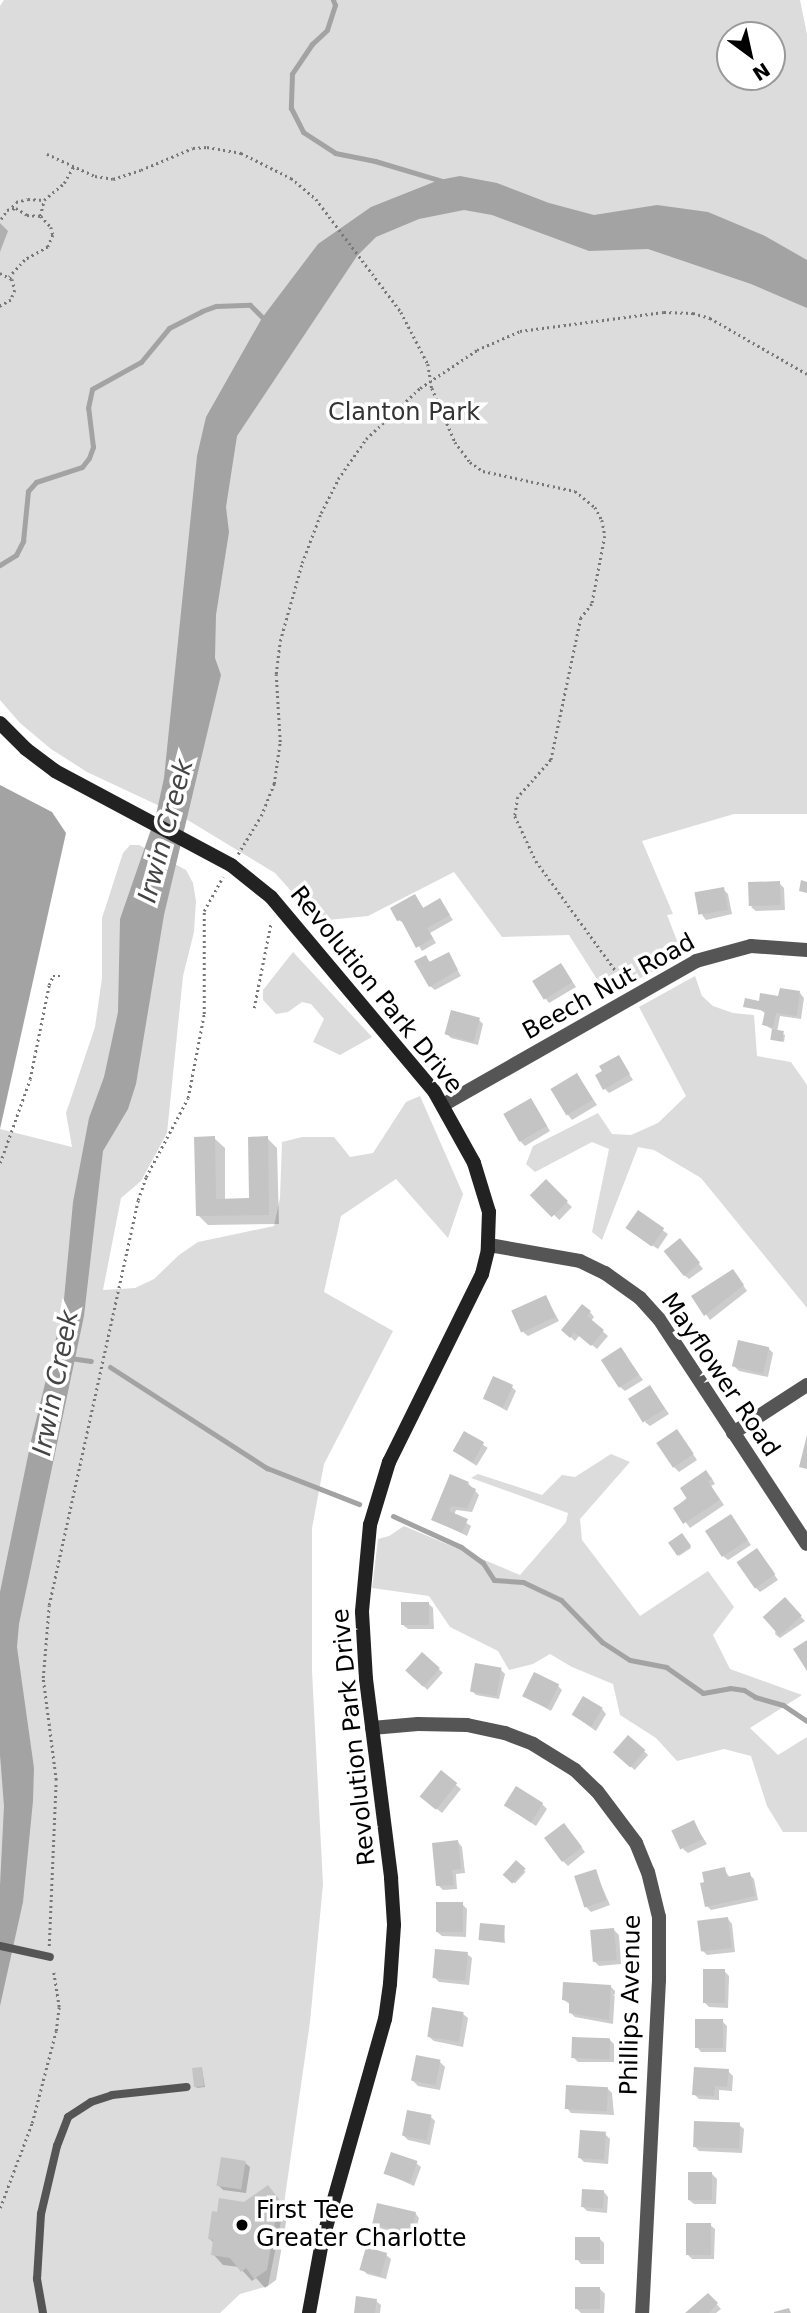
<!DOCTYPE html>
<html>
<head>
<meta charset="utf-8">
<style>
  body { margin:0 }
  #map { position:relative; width:807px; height:2313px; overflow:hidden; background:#fff; font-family:"DejaVu Sans",sans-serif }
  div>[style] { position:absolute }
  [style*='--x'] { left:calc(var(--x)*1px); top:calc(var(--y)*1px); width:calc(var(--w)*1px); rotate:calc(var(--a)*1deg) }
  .green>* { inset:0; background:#dcdcdc }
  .water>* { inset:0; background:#a3a3a3 }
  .shadow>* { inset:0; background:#0003; transform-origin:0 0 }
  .stream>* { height:5px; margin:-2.5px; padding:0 2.5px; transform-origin:2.5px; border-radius:2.5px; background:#a3a3a3 }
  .building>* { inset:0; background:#c4c4c4; transform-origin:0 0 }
  .path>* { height:2.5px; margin-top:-1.25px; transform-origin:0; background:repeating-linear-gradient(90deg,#777 0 2px,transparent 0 5.5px) }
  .lane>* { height:8px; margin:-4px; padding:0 4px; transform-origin:4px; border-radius:4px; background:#555 }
  .street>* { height:14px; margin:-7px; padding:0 7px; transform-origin:7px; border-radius:7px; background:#555 }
  .secondary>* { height:14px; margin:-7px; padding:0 7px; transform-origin:7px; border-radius:7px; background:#222 }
  .dots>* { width:19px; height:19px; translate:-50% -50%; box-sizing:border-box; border:4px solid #fff; border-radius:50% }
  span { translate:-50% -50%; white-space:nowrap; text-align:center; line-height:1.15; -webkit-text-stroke:7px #fff; paint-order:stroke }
  .park-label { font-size:24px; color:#333 }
  .street-label { font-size:24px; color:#000 }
  .poi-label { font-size:24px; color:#000 }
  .left { translate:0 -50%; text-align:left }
  .water-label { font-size:26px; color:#444; font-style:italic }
  .north { position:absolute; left:716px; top:21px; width:70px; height:70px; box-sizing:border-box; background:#fff; border:2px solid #999; border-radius:50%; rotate:147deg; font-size:19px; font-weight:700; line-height:28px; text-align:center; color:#000 }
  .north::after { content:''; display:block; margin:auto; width:24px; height:32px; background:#000; clip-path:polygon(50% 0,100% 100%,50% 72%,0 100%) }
</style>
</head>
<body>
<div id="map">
  <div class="green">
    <i style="clip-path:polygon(evenodd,4px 0,800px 0,807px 34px,807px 814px,734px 814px,642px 841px,673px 914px,667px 915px,683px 956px,607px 995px,569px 935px,502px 937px,454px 872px,368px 916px,318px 921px,275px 873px,181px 816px,87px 772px,51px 749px,20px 723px,0 700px,0 6px,4px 0,730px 35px,772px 35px,772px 77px,730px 77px,730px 35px)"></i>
    <i style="clip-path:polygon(130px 845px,139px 845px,186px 870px,193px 883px,196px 901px,194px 932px,183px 976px,167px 1133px,141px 1181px,121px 1198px,103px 1290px,135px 1288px,154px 1279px,179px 1255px,198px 1242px,274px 1226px,280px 1198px,282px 1142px,302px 1137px,334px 1137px,350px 1157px,373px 1153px,406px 1102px,420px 1096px,463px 1194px,448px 1238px,396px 1179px,341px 1216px,324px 1292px,393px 1331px,324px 1464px,312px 1528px,312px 1671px,323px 1884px,310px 2022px,283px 2211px,268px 2286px,240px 2294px,220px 2313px,0 2313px,0 1129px,72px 1147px,66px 1113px,95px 1027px,102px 978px,102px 918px,123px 853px)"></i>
    <i style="clip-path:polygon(293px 952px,372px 1037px,340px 1055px,313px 1042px,324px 1019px,311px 1004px,302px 1002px,288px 1012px,276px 1014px,263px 1000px,263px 990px)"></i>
    <i style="clip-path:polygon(695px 976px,702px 996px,713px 1006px,733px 1013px,754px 1015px,757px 1056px,791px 1062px,807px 1085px,807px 1308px,701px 1178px,654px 1150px,638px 1147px,602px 1240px,592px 1232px,609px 1149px,592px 1142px,535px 1172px,526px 1164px,533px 1146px,598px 1113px,612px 1134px,631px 1135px,658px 1123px,686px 1096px,639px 1007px)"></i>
    <i style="clip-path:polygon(611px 1454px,630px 1462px,580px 1519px,582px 1540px,640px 1616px,708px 1571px,734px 1607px,713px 1635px,730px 1669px,802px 1695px,750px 1728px,778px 1755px,807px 1737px,807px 1832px,783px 1832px,767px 1806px,751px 1756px,724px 1749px,677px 1761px,656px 1738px,620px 1715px,613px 1684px,572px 1667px,550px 1654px,533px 1664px,509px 1670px,498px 1651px,450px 1627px,429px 1596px,372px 1588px,378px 1539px,389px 1536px,404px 1526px,520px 1575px,566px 1522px,568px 1513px,471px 1478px,478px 1474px,542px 1495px,562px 1475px,575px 1477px)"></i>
  </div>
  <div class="water">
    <i style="clip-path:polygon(460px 176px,497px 183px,549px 203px,594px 215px,657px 205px,708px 212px,765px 236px,807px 260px,807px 308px,751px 284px,648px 249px,589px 251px,492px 215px,464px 210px,419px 219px,376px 237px,357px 256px,237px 436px,226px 507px,229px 532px,216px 615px,215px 658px,221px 675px,164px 915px,136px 1084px,128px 1109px,103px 1151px,84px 1316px,19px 1624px,17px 1647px,34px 1768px,33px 1801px,23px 1902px,0 2006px,0 1885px,4px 1806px,0 1755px,0 1592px,31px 1441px,63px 1310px,73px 1202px,89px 1118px,104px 1077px,118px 1012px,120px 919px,156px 815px,164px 778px,197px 456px,206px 417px,262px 318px,318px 244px,371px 207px,439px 180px)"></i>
    <i style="clip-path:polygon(0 785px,52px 812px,66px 833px,0 1129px)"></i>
  </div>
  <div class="shadow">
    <i style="clip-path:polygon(0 223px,8px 231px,0 252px)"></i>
    <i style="clip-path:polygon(779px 883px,784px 888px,785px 910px,756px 911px,751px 907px)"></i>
    <i style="clip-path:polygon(723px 889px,728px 894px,732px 914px,706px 920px,702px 915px)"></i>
    <i style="clip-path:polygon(415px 896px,424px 909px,440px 901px,453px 920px,430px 933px,436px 943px,422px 951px,405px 924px,399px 920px)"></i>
    <i style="clip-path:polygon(448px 954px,461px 976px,435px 990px,430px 986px,426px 957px,431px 963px)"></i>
    <i style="clip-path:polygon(561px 965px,576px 987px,549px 1003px,545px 998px)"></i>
    <i style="clip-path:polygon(800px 993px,804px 998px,801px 1019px,780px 1016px,777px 1032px,785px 1035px,784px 1042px,773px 1039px,774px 1030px,764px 1025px,766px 1014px,758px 1008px,745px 1006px)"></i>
    <i style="clip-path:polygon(479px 1020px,483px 1024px,478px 1045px,451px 1038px,446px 1033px)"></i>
    <i style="clip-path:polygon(618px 1057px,633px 1080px,609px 1093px,605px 1089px)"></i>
    <i style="clip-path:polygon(577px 1075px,597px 1105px,572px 1120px,568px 1115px)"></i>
    <i style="clip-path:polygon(531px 1100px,550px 1131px,525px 1146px,520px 1141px)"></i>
    <i style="clip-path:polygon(214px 1138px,225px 1148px,225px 1200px,250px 1200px,267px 1138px,277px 1148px,279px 1224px,208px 1225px,198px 1215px)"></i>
    <i style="left:546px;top:1182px;width:36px;height:18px;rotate:44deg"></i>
    <i style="clip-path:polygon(638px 1213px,668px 1234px,658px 1249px,633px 1233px)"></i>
    <i style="clip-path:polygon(684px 1245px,703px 1269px,689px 1279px,684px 1275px)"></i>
    <i style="clip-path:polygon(737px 1276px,747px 1291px,710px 1320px,694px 1297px)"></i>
    <i style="clip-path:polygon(546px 1297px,559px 1321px,528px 1336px,523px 1332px)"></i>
    <i style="clip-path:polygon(590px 1312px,594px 1317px,591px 1321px,608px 1336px,597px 1349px,580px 1335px,575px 1341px,563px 1330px)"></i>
    <i style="clip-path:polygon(768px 1348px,773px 1353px,768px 1377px,739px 1371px,734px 1366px)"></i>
    <i style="clip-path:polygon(621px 1349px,643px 1380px,625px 1391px,620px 1387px)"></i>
    <i style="clip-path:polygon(512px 1387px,516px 1391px,507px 1411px,484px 1398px)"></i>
    <i style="clip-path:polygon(654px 1392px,669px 1414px,650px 1426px,645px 1422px)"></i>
    <i style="clip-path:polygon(677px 1431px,697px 1460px,679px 1472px,674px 1467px)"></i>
    <i style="left:464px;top:1433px;width:28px;height:21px;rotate:32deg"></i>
    <i style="clip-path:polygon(711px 1477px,715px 1484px,711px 1486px,724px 1505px,690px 1528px,675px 1508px)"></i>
    <i style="clip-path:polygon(468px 1483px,479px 1495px,472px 1512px,456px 1510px,454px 1515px,471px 1526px,467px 1536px,433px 1519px)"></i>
    <i style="clip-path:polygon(731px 1516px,751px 1545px,728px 1560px,723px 1556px)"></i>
    <i style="clip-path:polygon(683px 1537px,691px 1548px,679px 1556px,678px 1554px)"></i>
    <i style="clip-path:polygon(761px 1555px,778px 1580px,760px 1592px,755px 1587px)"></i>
    <i style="clip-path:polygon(784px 1599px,805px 1621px,780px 1638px,775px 1634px)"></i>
    <i style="clip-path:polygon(429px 1604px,433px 1608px,434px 1629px,408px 1629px,403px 1625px)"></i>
    <i style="left:422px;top:1654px;width:28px;height:23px;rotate:42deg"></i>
    <i style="clip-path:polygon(501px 1670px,505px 1674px,499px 1699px,476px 1695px,471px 1690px)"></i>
    <i style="clip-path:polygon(558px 1686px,562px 1690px,551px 1711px,524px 1695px)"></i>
    <i style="clip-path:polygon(602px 1709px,606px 1714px,596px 1731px,573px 1715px)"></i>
    <i style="left:628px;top:1737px;width:27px;height:20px;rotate:42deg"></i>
    <i style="clip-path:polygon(441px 1773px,461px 1789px,442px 1813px,427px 1801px)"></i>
    <i style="clip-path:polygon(542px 1804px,547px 1809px,536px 1826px,506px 1806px)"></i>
    <i style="clip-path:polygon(693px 1822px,707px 1844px,688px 1853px,683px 1849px)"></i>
    <i style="clip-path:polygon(568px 1830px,585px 1852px,568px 1866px,563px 1861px)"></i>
    <i style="clip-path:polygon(458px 1842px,462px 1847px,465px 1873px,456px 1874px,457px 1889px,443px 1890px,438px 1885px)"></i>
    <i style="left:516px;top:1863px;width:13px;height:16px;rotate:42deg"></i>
    <i style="clip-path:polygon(724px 1869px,730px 1878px,749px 1874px,754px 1879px,758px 1900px,711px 1910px,707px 1906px)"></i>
    <i style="clip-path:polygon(595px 1871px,610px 1905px,591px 1912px,586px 1907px)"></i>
    <i style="clip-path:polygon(462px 1904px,467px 1909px,466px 1937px,442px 1936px,437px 1932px)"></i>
    <i style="clip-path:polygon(728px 1919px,732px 1924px,735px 1952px,707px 1955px,702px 1950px)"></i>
    <i style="clip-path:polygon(504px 1926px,505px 1943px,480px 1940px)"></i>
    <i style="clip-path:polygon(614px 1930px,619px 1935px,621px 1964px,599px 1966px,594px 1961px)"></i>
    <i style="clip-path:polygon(467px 1954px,472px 1958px,469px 1985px,439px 1982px,434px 1977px)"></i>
    <i style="clip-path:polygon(724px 1971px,729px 1976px,728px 2008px,709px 2007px,704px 2002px)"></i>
    <i style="clip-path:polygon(611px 1987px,615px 1991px,613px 2024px,575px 2017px,570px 2012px,571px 2005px,564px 2000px)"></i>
    <i style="clip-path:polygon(463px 2014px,468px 2018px,463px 2047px,434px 2041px,429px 2037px)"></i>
    <i style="clip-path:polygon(722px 2021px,727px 2026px,726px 2052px,701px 2052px,697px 2047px)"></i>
    <i style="clip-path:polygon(609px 2039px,614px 2044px,614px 2062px,578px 2062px,573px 2057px)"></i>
    <i style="clip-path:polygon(440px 2062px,445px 2067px,440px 2090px,418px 2086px,413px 2081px)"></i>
    <i style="clip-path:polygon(202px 2069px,205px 2087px,197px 2088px,195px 2086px)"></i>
    <i style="clip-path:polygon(728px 2071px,733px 2076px,732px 2091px,719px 2090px,719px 2100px,699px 2099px,694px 2094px)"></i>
    <i style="clip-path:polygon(607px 2088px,612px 2093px,614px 2115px,571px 2113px,567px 2108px)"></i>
    <i style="clip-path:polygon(431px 2117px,435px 2121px,430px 2145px,408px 2140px,403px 2135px)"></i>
    <i style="clip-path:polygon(739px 2125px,744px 2129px,742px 2153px,699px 2151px,694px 2146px)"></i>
    <i style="clip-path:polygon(605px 2134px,610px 2139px,608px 2164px,584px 2162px,580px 2158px)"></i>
    <i style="clip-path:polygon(245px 2163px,250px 2167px,246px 2193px,223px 2190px,218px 2185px)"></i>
    <i style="clip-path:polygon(416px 2163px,421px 2167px,414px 2186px,385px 2173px)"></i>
    <i style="clip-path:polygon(712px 2174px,717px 2179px,716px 2204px,694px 2204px,689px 2200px)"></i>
    <i style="clip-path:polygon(268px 2187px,288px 2211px,276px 2280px,265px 2288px,256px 2278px,252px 2281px,239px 2267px,223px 2265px,213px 2254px,214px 2243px,209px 2238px,218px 2214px,245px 2204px)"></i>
    <i style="clip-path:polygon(604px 2192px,608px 2197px,607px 2213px,587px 2211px,583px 2207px)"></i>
    <i style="clip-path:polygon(415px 2213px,419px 2218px,415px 2236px,378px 2228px,374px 2223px)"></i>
    <i style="clip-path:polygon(710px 2225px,715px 2229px,714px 2259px,692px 2259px,687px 2254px)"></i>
    <i style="clip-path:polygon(599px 2238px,604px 2243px,604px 2264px,581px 2264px,577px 2259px)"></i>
    <i style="clip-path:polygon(386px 2255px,391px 2259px,386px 2279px,367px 2274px,362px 2269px)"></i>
    <i style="clip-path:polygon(600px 2289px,605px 2294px,604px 2313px,581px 2313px,576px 2308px)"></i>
    <i style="clip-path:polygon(708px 2295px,721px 2309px,716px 2313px,688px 2313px)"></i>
    <i style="clip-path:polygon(376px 2301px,381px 2305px,380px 2313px,355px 2313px)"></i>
  </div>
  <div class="stream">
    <i style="--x:333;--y:0;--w:5;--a:68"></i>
    <i style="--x:335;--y:5;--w:26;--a:108"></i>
    <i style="--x:327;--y:30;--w:21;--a:137"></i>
    <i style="--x:312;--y:44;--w:36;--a:124"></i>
    <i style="--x:292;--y:74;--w:34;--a:92"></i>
    <i style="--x:291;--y:108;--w:27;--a:63"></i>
    <i style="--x:303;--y:132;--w:38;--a:33"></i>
    <i style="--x:335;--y:153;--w:41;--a:11.3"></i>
    <i style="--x:375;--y:161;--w:73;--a:16.7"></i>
    <i style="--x:0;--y:565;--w:19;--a:-32"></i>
    <i style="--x:16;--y:555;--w:16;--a:-63"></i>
    <i style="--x:23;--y:541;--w:50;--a:-84.3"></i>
    <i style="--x:28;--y:491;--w:12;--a:-48"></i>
    <i style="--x:36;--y:482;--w:48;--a:-18.1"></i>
    <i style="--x:82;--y:467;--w:11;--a:-52"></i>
    <i style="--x:89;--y:458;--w:12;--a:-70"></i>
    <i style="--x:93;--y:447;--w:39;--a:-97"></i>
    <i style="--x:88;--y:408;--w:19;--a:-78"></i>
    <i style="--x:92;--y:389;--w:56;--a:-28.9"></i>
    <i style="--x:141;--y:362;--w:44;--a:-50.5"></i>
    <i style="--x:169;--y:328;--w:37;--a:-27"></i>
    <i style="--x:202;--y:311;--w:15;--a:-20"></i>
    <i style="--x:216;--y:306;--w:34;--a:-2"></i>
    <i style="--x:250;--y:305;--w:23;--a:45"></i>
    <i style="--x:70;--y:1358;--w:21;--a:8"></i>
    <i style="--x:110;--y:1367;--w:187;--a:32.8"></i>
    <i style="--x:267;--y:1468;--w:99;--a:21.4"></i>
    <i style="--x:393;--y:1516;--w:75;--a:24.5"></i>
    <i style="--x:461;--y:1547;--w:27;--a:36"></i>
    <i style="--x:483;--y:1563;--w:20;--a:57"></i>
    <i style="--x:494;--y:1580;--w:29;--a:4"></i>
    <i style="--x:523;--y:1582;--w:42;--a:25.3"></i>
    <i style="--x:561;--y:1600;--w:59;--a:45.7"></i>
    <i style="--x:602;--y:1642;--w:33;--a:33"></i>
    <i style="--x:630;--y:1660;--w:37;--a:11"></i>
    <i style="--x:666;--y:1667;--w:45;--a:35.1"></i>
    <i style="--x:703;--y:1693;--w:27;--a:-10"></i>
    <i style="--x:730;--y:1688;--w:14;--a:8"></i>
    <i style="--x:744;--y:1690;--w:13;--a:32"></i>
    <i style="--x:755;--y:1697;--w:29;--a:16"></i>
    <i style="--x:783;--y:1705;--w:29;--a:34"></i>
  </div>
  <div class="building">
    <i style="clip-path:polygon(801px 880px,807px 882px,807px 893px,799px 891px)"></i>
    <i style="left:780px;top:881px;width:24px;height:32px;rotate:88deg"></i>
    <i style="left:724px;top:887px;width:23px;height:30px;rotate:80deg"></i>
    <i style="clip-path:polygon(415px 894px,423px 908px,440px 898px,450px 915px,427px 928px,433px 938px,416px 948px,401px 920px,397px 921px,390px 908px)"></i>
    <i style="clip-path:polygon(449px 952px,458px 970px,429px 987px,414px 961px,426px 955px,429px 962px)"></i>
    <i style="left:561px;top:963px;width:22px;height:34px;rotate:58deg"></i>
    <i style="clip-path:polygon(780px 988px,800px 991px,797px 1016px,776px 1013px,773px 1027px,762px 1025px,765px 1011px,743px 1007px,745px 998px,759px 1001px,760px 993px,778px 996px)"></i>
    <i style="left:451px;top:1010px;width:30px;height:25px;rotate:15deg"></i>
    <i style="left:772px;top:1029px;width:12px;height:11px;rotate:9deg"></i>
    <i style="clip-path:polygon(619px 1055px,630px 1074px,603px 1090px,595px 1075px,602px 1071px,599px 1066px)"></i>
    <i style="left:577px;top:1073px;width:31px;height:31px;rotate:59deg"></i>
    <i style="left:531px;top:1098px;width:32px;height:32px;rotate:60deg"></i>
    <i style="clip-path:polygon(215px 1136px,216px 1199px,249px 1198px,248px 1137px,268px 1136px,269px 1215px,196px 1216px,194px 1137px)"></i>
    <i style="left:546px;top:1179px;width:31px;height:23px;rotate:45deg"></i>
    <i style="left:638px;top:1210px;width:32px;height:22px;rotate:35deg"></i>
    <i style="left:680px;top:1238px;width:32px;height:21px;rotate:51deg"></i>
    <i style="clip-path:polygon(733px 1269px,744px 1285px,704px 1316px,691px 1296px)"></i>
    <i style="left:546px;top:1295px;width:24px;height:38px;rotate:66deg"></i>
    <i style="clip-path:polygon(582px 1304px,591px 1311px,587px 1316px,604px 1330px,591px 1346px,574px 1332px,570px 1338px,561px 1330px)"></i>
    <i style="left:738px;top:1340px;width:32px;height:27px;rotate:13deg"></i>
    <i style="left:621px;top:1347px;width:33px;height:24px;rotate:57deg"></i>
    <i style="left:493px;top:1376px;width:22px;height:25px;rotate:24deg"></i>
    <i style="left:650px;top:1385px;width:28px;height:26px;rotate:58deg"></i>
    <i style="left:677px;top:1429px;width:30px;height:25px;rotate:56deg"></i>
    <i style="left:464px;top:1431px;width:23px;height:23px;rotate:29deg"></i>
    <i style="clip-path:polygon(807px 1435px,807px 1469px,799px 1467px)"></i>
    <i style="clip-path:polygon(706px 1470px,712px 1479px,708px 1481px,720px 1500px,683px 1524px,673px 1508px,687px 1499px,680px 1488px)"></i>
    <i style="clip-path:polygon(450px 1474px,469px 1482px,467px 1485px,476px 1489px,467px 1508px,451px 1506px,449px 1511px,468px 1519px,462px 1533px,431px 1520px)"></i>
    <i style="left:731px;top:1514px;width:31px;height:31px;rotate:57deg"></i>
    <i style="left:682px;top:1533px;width:16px;height:17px;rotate:55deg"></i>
    <i style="left:757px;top:1548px;width:32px;height:25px;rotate:55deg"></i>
    <i style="left:785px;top:1597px;width:25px;height:30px;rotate:48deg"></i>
    <i style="left:401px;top:1602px;width:28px;height:23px"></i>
    <i style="clip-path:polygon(807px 1640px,807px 1671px,793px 1649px)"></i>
    <i style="left:422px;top:1652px;width:24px;height:25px;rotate:42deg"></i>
    <i style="left:475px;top:1663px;width:27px;height:29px;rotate:10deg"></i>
    <i style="left:534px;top:1672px;width:28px;height:27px;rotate:26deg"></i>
    <i style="left:583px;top:1696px;width:23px;height:22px;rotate:31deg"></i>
    <i style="left:628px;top:1735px;width:23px;height:23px;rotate:41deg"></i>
    <i style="left:441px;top:1770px;width:21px;height:34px;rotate:39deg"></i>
    <i style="left:516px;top:1786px;width:32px;height:23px;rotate:32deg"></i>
    <i style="left:694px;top:1820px;width:21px;height:25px;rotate:65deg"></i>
    <i style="left:564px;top:1823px;width:30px;height:25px;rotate:53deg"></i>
    <i style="clip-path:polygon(458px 1840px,461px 1869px,452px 1870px,454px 1885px,436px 1886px,432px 1843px)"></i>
    <i style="left:516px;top:1860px;width:13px;height:20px;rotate:42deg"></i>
    <i style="clip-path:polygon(725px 1867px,727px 1877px,750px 1872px,755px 1896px,705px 1907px,700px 1883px,704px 1882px,702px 1872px)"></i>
    <i style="left:596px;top:1869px;width:33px;height:23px;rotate:72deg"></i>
    <i style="left:436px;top:1902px;width:27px;height:30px"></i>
    <i style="left:728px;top:1917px;width:31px;height:31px;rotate:83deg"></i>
    <i style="left:480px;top:1923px;width:25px;height:17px;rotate:5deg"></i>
    <i style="left:614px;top:1928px;width:32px;height:24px;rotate:85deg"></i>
    <i style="left:435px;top:1949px;width:33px;height:29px;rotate:5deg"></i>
    <i style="left:703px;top:1969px;width:22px;height:34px"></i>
    <i style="clip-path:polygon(563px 1982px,611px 1985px,609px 2020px,569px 2013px,569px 2001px,562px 2000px)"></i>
    <i style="left:432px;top:2007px;width:32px;height:30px;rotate:9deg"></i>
    <i style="left:695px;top:2019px;width:28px;height:29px"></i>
    <i style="left:572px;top:2037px;width:38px;height:21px;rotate:2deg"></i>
    <i style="left:416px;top:2055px;width:25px;height:26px;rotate:11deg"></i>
    <i style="left:202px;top:2067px;width:19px;height:10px;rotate:84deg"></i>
    <i style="clip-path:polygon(694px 2067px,729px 2069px,727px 2087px,715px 2086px,714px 2096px,692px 2095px)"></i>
    <i style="left:566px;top:2085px;width:42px;height:24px;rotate:3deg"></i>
    <i style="left:407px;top:2110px;width:25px;height:26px;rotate:11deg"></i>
    <i style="left:694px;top:2121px;width:46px;height:26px;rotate:2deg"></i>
    <i style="left:580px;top:2130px;width:26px;height:28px;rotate:4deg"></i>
    <i style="left:391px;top:2152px;width:28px;height:23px;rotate:19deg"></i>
    <i style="left:221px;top:2157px;width:25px;height:29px;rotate:9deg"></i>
    <i style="left:688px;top:2172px;width:24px;height:28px"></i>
    <i style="clip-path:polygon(268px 2185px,279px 2199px,267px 2270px,254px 2279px,246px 2268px,241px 2272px,230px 2258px,211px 2255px,213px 2240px,208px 2239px,212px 2211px,217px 2212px,219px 2198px,244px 2202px)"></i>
    <i style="left:582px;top:2189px;width:22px;height:18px;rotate:3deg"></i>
    <i style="left:377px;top:2203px;width:40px;height:22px;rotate:13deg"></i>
    <i style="left:686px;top:2223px;width:25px;height:32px"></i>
    <i style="left:575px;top:2237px;width:25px;height:23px"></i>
    <i style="left:366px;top:2247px;width:22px;height:24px;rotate:16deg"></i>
    <i style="left:575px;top:2287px;width:25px;height:22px"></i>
    <i style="clip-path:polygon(708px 2293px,718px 2303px,709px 2313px,685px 2313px)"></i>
    <i style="clip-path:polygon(356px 2296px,377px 2299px,375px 2313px,354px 2313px)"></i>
    <i style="clip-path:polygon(789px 2308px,791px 2313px,774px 2313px,774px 2312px)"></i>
  </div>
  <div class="path">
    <i style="--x:47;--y:154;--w:53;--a:24.6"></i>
    <i style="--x:95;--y:176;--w:18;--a:9"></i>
    <i style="--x:113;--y:179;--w:29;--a:-18"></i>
    <i style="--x:141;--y:170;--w:56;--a:-22.9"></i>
    <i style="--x:193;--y:148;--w:14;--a:-4"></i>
    <i style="--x:207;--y:147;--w:35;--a:10"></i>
    <i style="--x:241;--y:153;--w:56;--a:26.6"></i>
    <i style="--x:291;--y:178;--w:33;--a:40"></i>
    <i style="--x:316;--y:199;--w:141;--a:53"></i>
    <i style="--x:401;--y:312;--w:59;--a:62.6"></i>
    <i style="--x:428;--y:364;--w:24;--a:81"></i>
    <i style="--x:432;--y:388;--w:59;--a:66.9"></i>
    <i style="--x:455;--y:442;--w:25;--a:53"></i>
    <i style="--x:470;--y:462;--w:16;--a:35"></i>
    <i style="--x:483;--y:471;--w:94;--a:12.3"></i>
    <i style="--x:575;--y:491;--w:26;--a:39"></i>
    <i style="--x:595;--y:507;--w:15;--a:62"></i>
    <i style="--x:602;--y:520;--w:16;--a:79"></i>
    <i style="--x:605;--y:536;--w:69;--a:100.8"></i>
    <i style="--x:592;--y:604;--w:18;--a:128"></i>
    <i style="--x:581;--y:618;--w:145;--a:101.9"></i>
    <i style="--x:551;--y:760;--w:50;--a:131.7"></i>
    <i style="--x:518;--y:797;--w:19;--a:99"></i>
    <i style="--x:515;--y:816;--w:50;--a:65"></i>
    <i style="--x:536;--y:861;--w:153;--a:54"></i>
    <i style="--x:12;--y:207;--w:6;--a:-51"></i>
    <i style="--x:16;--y:202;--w:12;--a:-14"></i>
    <i style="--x:28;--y:199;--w:16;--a:4"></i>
    <i style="--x:40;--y:216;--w:16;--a:-76"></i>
    <i style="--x:44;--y:200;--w:26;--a:-40"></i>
    <i style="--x:64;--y:183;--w:20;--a:-60"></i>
    <i style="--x:1;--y:219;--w:11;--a:-56"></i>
    <i style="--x:7;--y:210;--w:9;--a:-13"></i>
    <i style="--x:16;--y:208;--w:13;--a:32"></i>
    <i style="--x:27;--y:215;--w:14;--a:4"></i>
    <i style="--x:41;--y:216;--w:15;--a:48"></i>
    <i style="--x:51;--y:227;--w:8;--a:76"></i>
    <i style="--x:53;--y:235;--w:13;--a:113"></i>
    <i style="--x:48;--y:247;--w:26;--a:151"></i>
    <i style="--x:25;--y:260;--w:23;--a:133"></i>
    <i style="--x:0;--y:273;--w:13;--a:27"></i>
    <i style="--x:12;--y:279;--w:11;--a:75"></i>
    <i style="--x:15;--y:290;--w:11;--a:112"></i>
    <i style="--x:11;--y:300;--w:13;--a:151"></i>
    <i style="--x:238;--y:854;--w:44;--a:-58.8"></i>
    <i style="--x:261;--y:816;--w:35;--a:-68"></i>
    <i style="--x:274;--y:784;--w:42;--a:-81.9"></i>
    <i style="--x:280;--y:742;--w:68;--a:-93.4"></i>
    <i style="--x:276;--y:674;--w:33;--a:-83"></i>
    <i style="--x:280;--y:641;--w:81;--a:-74.2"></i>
    <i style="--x:302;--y:563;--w:53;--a:-69.2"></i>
    <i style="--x:321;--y:513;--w:38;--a:-63"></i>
    <i style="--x:338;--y:479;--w:49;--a:-55"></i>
    <i style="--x:366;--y:439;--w:74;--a:-43.4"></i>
    <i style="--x:420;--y:388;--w:69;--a:-33.7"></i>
    <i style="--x:477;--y:350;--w:47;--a:-23.8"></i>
    <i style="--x:520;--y:331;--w:145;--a:-7.5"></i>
    <i style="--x:664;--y:312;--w:29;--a:2"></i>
    <i style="--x:693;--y:313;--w:18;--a:16"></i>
    <i style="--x:710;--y:318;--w:112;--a:30"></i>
    <i style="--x:254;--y:1008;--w:88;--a:-78.8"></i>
    <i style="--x:0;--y:1163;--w:89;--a:-70.3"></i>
    <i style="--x:30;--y:1079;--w:96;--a:-78.6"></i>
    <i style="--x:49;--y:985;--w:10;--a:-66"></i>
    <i style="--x:53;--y:976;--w:7;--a:0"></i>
    <i style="--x:49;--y:1946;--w:166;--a:-87.6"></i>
    <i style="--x:56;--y:1780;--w:103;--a:-97.3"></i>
    <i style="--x:43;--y:1678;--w:73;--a:-85.3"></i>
    <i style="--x:49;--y:1605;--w:415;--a:-77.6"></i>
    <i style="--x:138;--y:1200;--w:24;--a:-71"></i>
    <i style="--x:146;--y:1177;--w:89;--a:-62"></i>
    <i style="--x:188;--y:1098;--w:86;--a:-79.2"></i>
    <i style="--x:204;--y:1014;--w:103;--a:-90"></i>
    <i style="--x:204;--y:911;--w:39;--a:-61"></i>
    <i style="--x:0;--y:2208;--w:91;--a:-69.4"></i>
    <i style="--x:32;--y:2123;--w:95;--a:-75.4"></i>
    <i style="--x:56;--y:2031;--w:24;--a:-83"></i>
    <i style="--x:59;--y:2007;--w:37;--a:-99"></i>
  </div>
  <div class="lane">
    <i style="--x:0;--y:1946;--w:51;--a:12.4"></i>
    <i style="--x:43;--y:2313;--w:35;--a:-100"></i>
    <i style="--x:37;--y:2279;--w:65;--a:-86.5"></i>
    <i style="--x:41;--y:2214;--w:70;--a:-76.8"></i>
    <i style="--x:57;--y:2146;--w:31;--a:-69"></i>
    <i style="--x:68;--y:2117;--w:27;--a:-33"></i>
    <i style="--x:91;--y:2102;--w:22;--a:-18"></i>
    <i style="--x:112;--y:2095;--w:75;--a:-6.1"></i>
  </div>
  <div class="street">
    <i style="--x:443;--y:1105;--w:291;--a:-29.6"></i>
    <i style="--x:696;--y:961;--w:57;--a:-15.3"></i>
    <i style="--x:751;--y:946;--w:56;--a:4.1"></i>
    <i style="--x:489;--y:1245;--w:92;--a:10"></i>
    <i style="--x:580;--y:1261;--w:28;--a:26"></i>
    <i style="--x:605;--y:1273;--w:43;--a:35.5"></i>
    <i style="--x:640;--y:1298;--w:28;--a:48"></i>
    <i style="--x:659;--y:1319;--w:269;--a:56.7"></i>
    <i style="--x:733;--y:1433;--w:88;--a:-33"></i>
    <i style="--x:372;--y:1728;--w:46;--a:-5"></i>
    <i style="--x:418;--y:1724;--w:49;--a:1.2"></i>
    <i style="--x:467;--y:1725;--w:39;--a:12"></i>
    <i style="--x:505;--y:1733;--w:30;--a:21"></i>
    <i style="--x:533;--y:1744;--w:49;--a:31.8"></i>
    <i style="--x:575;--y:1770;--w:30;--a:44"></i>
    <i style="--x:597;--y:1791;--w:65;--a:53.1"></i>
    <i style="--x:636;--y:1843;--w:31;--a:68"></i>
    <i style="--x:648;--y:1872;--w:46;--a:76.3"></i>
    <i style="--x:659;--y:1917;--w:63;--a:90"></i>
    <i style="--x:659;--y:1980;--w:333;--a:92.9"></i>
  </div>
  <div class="secondary">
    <i style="--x:0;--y:723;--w:37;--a:45"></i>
    <i style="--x:26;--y:749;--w:36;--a:37"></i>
    <i style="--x:55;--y:771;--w:200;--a:28.1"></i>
    <i style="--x:231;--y:865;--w:51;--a:38.7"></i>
    <i style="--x:271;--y:897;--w:253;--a:50"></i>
    <i style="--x:434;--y:1091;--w:82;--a:60.9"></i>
    <i style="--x:474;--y:1163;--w:51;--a:73"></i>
    <i style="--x:489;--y:1212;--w:38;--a:92"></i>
    <i style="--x:488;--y:1250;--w:25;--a:104"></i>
    <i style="--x:482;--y:1274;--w:210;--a:116.3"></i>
    <i style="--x:389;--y:1462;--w:66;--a:106.8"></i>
    <i style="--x:370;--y:1525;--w:87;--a:95.3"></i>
    <i style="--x:362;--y:1612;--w:67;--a:86.6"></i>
    <i style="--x:366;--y:1679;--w:201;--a:82.8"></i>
    <i style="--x:391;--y:1878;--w:47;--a:86.3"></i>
    <i style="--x:394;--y:1925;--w:59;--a:93.9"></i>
    <i style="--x:390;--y:1984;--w:35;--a:98"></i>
    <i style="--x:385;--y:2019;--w:232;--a:105.8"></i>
    <i style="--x:322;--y:2242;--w:72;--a:100.4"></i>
  </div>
  <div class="dots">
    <i style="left:242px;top:2225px;background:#000"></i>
  </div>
  <div class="park-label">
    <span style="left:404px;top:413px">Clanton Park</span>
  </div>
  <div class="street-label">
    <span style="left:609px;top:987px;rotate:-29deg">Beech Nut Road</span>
    <span style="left:376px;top:990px;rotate:51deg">Revolution Park Drive</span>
    <span style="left:720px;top:1375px;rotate:56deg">Mayflower Road</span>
    <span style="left:354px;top:1737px;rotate:-96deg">Revolution Park Drive</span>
    <span style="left:631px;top:2005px;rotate:-89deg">Phillips Avenue</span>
  </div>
  <div class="poi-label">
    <span class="left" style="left:256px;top:2225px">First Tee<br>Greater Charlotte</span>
  </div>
  <div class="water-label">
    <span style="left:166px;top:831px;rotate:-75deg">Irwin Creek</span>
    <span style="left:56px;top:1383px;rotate:-79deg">Irwin Creek</span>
  </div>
  <div class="north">N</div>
</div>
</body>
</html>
